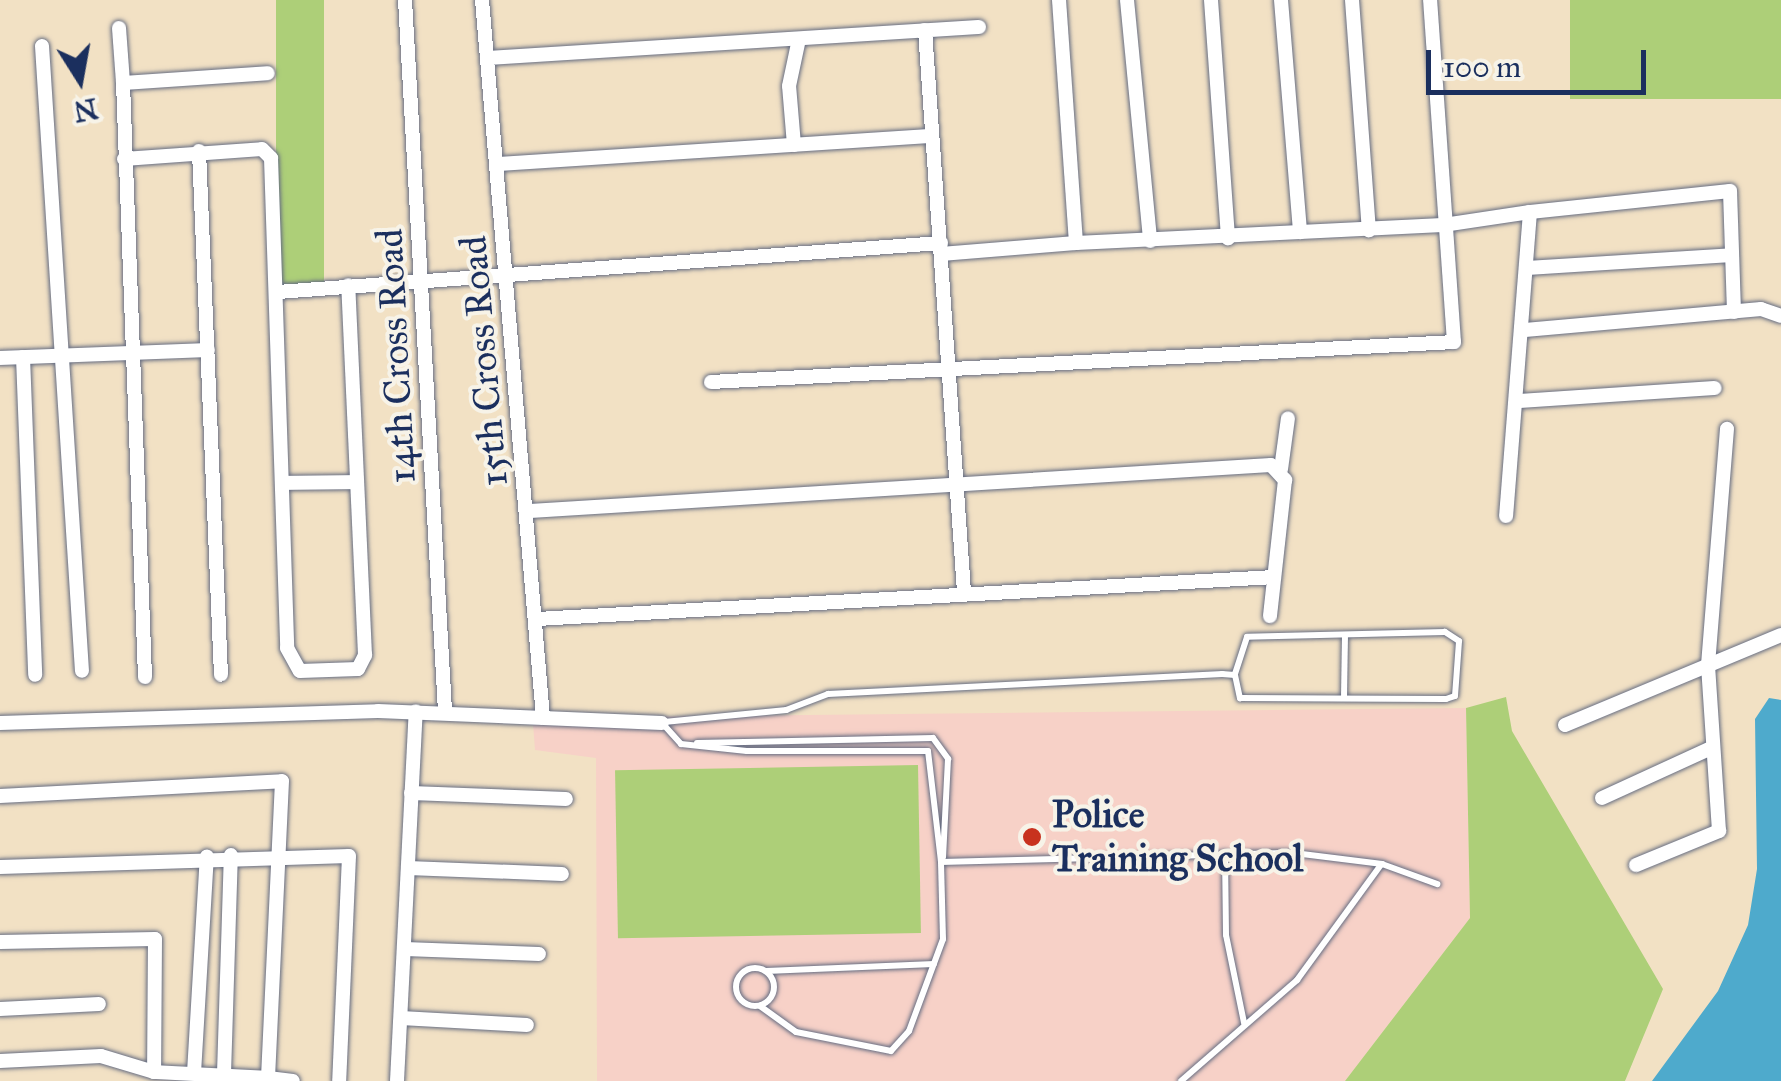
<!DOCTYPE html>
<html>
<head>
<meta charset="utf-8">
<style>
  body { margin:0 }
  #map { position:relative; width:1781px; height:1081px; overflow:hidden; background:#f2e1c4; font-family:"IM FELL Great Primer",serif }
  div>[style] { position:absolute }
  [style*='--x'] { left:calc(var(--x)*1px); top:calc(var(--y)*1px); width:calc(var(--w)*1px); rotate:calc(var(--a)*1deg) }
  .built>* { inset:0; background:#f7d1c7 }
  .green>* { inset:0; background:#adcf78; transform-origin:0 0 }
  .water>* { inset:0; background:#4eaacc }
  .roads { filter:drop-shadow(0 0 2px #666d82) drop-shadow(0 0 2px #666d82) }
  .lane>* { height:6px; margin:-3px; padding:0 3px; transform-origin:3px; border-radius:3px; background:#fff }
  .lane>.ring { margin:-3px; padding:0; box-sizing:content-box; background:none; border:6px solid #fff; border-radius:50% }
  .street>* { height:14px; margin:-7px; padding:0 7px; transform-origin:7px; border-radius:7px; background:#fff }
  .dots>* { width:28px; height:28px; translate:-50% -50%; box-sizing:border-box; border:5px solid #f7f3e8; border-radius:50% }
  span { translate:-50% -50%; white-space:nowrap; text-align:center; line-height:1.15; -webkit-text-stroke:8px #f7f3e8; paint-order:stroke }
  .street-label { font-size:38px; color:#1b2f5e }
  .poi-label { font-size:38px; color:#1b2f5e; font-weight:700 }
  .left { translate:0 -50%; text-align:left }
  .north { position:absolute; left:30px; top:30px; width:100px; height:100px; -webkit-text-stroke:8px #f7f3e8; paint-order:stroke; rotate:169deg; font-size:28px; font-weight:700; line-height:40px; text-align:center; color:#1b2f5e }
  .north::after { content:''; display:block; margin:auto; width:35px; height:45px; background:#1b2f5e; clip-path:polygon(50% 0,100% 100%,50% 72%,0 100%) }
  .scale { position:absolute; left:1426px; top:50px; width:220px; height:45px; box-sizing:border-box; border:5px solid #1b2f5e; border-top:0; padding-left:12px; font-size:30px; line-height:35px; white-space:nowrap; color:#1b2f5e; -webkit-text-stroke:8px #f7f3e8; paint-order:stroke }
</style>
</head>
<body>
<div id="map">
  <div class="built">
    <i style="clip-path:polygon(1466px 708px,1470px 918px,1345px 1081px,597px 1081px,596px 758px,535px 750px,532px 710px,620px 717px)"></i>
  </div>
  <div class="green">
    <i style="left:276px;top:0;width:48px;height:285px"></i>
    <i style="left:1570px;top:0;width:211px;height:99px"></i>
    <i style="clip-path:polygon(1506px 697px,1512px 731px,1663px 989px,1625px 1081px,1345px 1081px,1470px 918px,1466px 708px)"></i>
    <i style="left:918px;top:765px;width:168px;height:303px;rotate:89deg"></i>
  </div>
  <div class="water">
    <i style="clip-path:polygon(1769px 698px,1781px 700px,1781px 1081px,1652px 1081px,1718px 991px,1748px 925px,1757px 869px,1755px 719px)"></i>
  </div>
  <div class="roads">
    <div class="lane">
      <i style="--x:1344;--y:698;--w:63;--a:-89.1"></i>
      <i style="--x:664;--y:722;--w:123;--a:-5.6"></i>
      <i style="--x:786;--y:710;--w:45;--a:-20.9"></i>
      <i style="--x:828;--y:694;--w:395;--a:-2.9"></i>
      <i style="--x:1222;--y:674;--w:13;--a:4"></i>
      <i style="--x:1235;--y:675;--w:24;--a:78"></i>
      <i style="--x:1240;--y:698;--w:206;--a:0.3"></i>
      <i style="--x:1446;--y:699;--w:9;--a:-18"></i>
      <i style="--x:1455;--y:696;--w:55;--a:-85.8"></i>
      <i style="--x:1459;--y:641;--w:17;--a:-147"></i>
      <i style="--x:1445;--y:632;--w:198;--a:178.6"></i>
      <i style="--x:1247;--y:637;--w:40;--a:108"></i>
      <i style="--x:663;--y:724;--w:27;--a:48"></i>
      <i style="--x:681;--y:744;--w:66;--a:6.1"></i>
      <i style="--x:747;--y:751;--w:181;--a:0"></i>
      <i style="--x:928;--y:751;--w:112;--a:83.3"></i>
      <i style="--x:697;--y:743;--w:236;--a:-1.2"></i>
      <i style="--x:933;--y:738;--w:26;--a:54"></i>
      <i style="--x:948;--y:759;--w:98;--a:92.9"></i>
      <i style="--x:1225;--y:853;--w:82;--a:89.3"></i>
      <i style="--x:1226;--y:935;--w:90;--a:78.4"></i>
      <i class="ring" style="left:736px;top:968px;width:32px;height:32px"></i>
      <i style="--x:766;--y:971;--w:168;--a:-2.4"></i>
      <i style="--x:760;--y:1006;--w:44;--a:35.8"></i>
      <i style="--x:796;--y:1032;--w:97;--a:11.3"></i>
      <i style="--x:891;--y:1051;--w:27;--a:-48"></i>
      <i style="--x:909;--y:1031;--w:98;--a:-69.7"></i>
      <i style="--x:943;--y:939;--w:77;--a:-91.5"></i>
      <i style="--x:941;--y:862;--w:353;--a:-1.5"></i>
      <i style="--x:1294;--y:853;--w:89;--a:7.1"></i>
      <i style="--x:1382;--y:864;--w:59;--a:20"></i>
      <i style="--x:1181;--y:1081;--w:154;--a:-41"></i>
      <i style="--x:1297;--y:980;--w:142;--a:-53.9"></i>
    </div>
    <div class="street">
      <i style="--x:405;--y:0;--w:712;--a:86.78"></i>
      <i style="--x:482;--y:0;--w:720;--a:85.14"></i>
      <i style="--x:1127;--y:0;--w:242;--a:84.5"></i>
      <i style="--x:1211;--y:0;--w:239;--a:85.9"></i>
      <i style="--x:1281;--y:0;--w:233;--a:85.3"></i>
      <i style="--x:1352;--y:0;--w:231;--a:85.8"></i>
      <i style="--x:119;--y:28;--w:55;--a:85.8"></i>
      <i style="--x:925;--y:30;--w:563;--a:86.03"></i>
      <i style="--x:42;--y:46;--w:626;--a:86.34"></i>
      <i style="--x:487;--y:58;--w:493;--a:-3.6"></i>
      <i style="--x:794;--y:145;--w:59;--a:-94.8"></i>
      <i style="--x:789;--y:86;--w:48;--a:-78"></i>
      <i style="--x:199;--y:151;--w:524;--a:87.6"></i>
      <i style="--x:124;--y:159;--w:138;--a:-4.1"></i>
      <i style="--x:262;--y:149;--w:13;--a:45"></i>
      <i style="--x:271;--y:158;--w:490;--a:88.1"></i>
      <i style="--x:287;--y:648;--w:26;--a:61"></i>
      <i style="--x:300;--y:671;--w:58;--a:-2"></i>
      <i style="--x:358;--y:669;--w:16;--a:-63"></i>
      <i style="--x:365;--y:655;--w:370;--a:-92.6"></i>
      <i style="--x:498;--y:164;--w:433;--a:-3.7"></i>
      <i style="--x:1530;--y:212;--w:201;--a:-6"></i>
      <i style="--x:1730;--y:191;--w:121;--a:88.1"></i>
      <i style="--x:1076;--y:243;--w:367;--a:-2.8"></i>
      <i style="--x:1443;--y:225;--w:88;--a:-8.5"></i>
      <i style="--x:1530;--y:212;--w:305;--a:94.5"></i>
      <i style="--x:941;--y:254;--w:135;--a:-4.7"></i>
      <i style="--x:1076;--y:243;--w:244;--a:-94"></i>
      <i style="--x:1527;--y:268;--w:205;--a:-3.6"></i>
      <i style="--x:278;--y:292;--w:665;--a:-4.23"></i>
      <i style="--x:1525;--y:330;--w:237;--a:-5.1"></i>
      <i style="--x:1761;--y:309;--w:21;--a:19"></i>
      <i style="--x:23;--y:357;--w:318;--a:87.8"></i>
      <i style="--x:0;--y:358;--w:208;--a:-2.2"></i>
      <i style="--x:711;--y:382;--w:744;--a:-3.08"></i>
      <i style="--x:1454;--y:342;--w:343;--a:-94"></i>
      <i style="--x:1519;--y:401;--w:196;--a:-3.8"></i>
      <i style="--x:1281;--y:469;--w:51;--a:-82.2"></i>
      <i style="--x:282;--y:483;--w:73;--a:-0.8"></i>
      <i style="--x:530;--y:511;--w:742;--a:-3.55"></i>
      <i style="--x:1271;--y:465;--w:21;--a:47"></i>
      <i style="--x:1285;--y:480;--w:137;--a:96.3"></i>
      <i style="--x:537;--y:619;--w:738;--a:-3.26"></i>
      <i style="--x:145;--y:677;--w:594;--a:-92.12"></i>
      <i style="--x:123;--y:83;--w:145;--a:-3.9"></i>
      <i style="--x:0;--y:723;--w:378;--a:-1.8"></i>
      <i style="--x:378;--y:711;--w:284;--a:2.4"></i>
      <i style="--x:1565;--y:725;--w:234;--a:-22.6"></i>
      <i style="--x:411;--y:793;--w:155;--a:2.2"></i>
      <i style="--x:0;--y:796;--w:282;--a:-3"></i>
      <i style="--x:282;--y:781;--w:297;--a:92.7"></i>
      <i style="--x:268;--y:1078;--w:25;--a:7"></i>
      <i style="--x:1602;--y:798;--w:118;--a:-24.6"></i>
      <i style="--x:1636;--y:865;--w:90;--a:-22.3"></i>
      <i style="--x:1719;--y:831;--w:166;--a:-93.8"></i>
      <i style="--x:1708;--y:665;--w:237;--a:-85.4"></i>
      <i style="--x:0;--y:867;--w:349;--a:-1.8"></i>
      <i style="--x:349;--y:856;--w:225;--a:92.5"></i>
      <i style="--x:408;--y:868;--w:154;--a:2.2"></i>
      <i style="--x:0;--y:942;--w:155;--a:-1.1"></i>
      <i style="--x:155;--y:939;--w:133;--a:90.4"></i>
      <i style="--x:405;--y:949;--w:134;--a:2.1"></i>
      <i style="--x:0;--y:1009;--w:99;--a:-2.9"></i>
      <i style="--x:401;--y:1018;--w:126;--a:3.2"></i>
      <i style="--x:0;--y:1061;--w:101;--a:-2.8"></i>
      <i style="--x:101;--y:1056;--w:55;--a:16.8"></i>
      <i style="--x:154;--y:1072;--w:114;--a:3"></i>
      <i style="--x:194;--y:1073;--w:217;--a:-86.6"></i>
      <i style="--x:224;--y:1074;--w:219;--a:-88.2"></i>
      <i style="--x:397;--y:1081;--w:370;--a:-87.1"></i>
    </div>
  </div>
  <div class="dots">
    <i style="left:1032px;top:837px;background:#c8321e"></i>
  </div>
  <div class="street-label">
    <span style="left:396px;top:356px;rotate:-93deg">14th Cross Road</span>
    <span style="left:484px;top:361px;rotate:-95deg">15th Cross Road</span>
  </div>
  <div class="poi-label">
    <span class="left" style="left:1052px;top:837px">Police<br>Training School</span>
  </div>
  <div class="north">N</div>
  <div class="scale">100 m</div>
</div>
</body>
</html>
